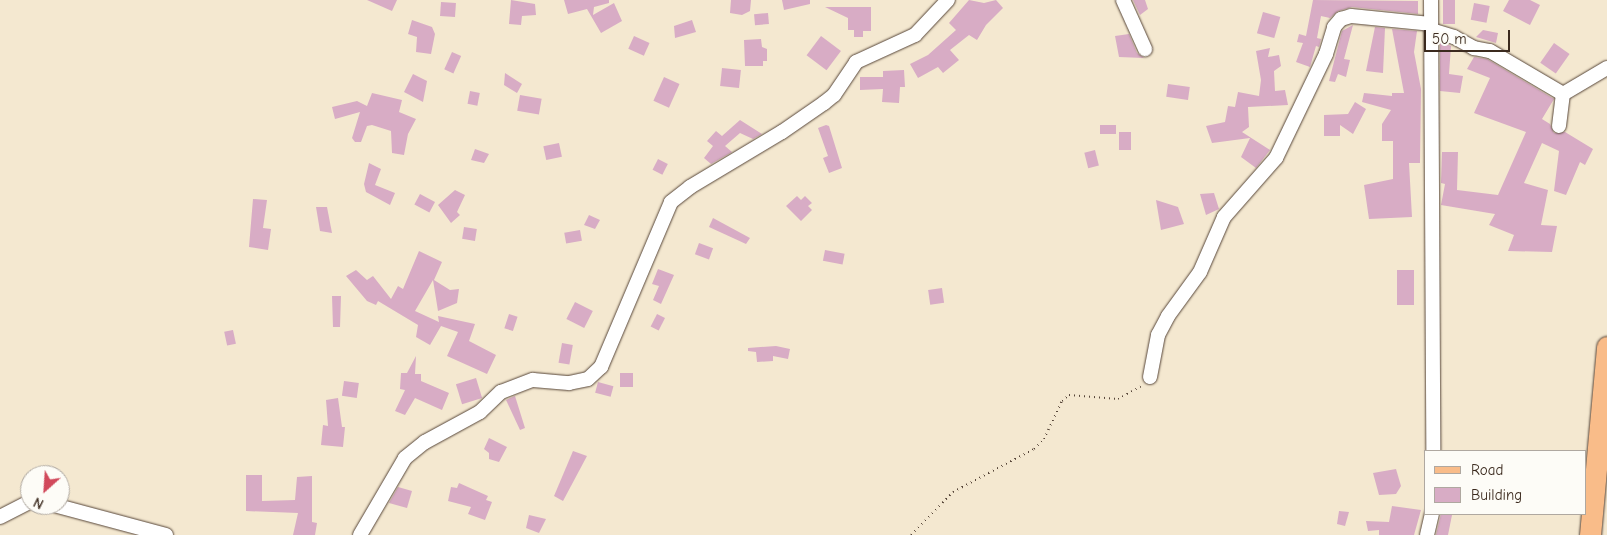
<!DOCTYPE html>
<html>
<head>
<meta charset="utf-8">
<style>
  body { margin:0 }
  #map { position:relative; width:1607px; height:535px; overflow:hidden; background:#f4e8d0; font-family:"Comic Neue",sans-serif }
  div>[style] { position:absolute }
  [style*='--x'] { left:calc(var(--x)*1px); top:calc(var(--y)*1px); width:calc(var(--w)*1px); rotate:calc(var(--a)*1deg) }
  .building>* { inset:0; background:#d8acc5; transform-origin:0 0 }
  .path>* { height:2px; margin-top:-1px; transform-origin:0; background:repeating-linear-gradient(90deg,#574639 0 1px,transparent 0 5px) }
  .roads { filter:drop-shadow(0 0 1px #574639) drop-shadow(0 0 1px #574639) }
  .minor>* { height:14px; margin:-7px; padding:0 7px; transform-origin:7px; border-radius:7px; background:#fff }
  .primary>* { height:21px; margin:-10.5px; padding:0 10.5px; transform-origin:10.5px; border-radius:10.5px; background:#f9bc89 }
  span { translate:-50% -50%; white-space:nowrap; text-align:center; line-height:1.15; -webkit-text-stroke:4px #fdfcf7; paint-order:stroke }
  .legend { position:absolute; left:1424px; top:450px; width:162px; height:65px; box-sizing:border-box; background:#fdfcf7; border:1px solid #afa8a0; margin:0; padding:6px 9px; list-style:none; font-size:15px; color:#3b2a1e }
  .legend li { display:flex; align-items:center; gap:10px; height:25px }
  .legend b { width:25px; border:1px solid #afa8a0 }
  .north { position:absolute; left:20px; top:465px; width:50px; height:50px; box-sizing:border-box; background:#fdfcf7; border:1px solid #afa8a0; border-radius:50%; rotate:206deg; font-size:14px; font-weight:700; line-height:20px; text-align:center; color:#3b2a1e }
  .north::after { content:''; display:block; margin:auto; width:18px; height:22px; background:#d1495b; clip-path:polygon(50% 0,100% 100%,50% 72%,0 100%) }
  .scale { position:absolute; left:1424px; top:30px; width:86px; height:22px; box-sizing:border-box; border:2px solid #3b2a1e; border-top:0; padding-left:6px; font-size:15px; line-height:18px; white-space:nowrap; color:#3b2a1e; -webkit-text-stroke:4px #fdfcf7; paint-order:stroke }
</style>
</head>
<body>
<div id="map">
  <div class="building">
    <i style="clip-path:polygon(367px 0,397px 0,392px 11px)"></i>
    <i style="clip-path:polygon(511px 0,535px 4px,536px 15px,522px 16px,521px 25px,509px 24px)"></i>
    <i style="clip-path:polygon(564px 0,609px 0,609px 3px,594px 7px,593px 15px,614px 3px,622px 21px,601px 33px,587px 9px,568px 14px)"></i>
    <i style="clip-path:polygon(731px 0,751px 0,750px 11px,742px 15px,730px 13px)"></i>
    <i style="clip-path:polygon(782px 0,810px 0,810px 4px,784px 10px)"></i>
    <i style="clip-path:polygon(969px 0,984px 3px,996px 0,1003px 8px,986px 25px,977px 40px,969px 35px,950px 50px,959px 60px,943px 73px,938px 67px,918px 78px,910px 64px,928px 55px,956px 30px,949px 23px)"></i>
    <i style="clip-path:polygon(1133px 0,1145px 0,1148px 9px,1140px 15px)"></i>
    <i style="clip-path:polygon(1313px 0,1418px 1px,1418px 14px,1352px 7px,1338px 11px,1330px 18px,1321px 16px,1317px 38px,1321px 39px,1319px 47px,1316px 46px,1310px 67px,1296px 62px,1303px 43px,1297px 42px,1299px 34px,1306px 36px)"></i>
    <i style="left:1443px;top:0;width:12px;height:24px"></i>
    <i style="clip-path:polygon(1509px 0,1530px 0,1540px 5px,1530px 25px,1503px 11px)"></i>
    <i style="left:441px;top:2px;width:15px;height:14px;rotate:4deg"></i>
    <i style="left:1474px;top:3px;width:16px;height:17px;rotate:11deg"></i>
    <i style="clip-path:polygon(825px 7px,871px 7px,871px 31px,863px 31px,863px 37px,854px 37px,854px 30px,848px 30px,848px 18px)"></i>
    <i style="left:1263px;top:12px;width:18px;height:22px;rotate:16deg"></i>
    <i style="left:768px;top:13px;width:11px;height:14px;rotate:85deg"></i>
    <i style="clip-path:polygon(412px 20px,432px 27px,435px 34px,431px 54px,416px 52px,417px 37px,408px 34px)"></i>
    <i style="clip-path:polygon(692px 20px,696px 32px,675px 38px,674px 26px)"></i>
    <i style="clip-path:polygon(1353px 25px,1344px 59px,1350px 60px,1346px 77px,1338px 74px,1335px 82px,1329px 81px,1342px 31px)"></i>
    <i style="clip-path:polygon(1375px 27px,1385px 28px,1383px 73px,1366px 71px)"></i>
    <i style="clip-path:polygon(1392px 29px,1417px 31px,1414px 52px,1421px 89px,1420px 163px,1409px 163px,1412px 217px,1369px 219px,1364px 185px,1393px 179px,1393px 141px,1382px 141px,1382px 124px,1391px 110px,1362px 102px,1364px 93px,1392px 96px,1392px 93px,1404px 93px)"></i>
    <i style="clip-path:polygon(1483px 30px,1498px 33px,1496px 43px,1476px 37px)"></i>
    <i style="clip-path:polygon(1129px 34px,1137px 53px,1144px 58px,1119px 57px,1115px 36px)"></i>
    <i style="left:634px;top:36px;width:17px;height:14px;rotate:24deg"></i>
    <i style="left:821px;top:36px;width:25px;height:24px;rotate:37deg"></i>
    <i style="clip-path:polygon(761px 39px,762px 47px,767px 49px,767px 61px,763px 61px,763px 66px,745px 66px,744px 40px)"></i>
    <i style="clip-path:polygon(1440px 42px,1451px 46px,1449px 74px,1463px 76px,1460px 93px,1440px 91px)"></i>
    <i style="left:1554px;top:43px;width:19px;height:24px;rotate:35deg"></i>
    <i style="clip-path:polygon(1270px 48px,1268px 57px,1279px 55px,1281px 66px,1274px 71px,1275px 91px,1285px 90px,1288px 105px,1248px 107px,1249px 127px,1242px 132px,1270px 150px,1256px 168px,1241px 157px,1250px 138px,1212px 143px,1206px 126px,1225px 122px,1228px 106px,1235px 107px,1238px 92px,1259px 96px,1261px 80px,1256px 51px)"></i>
    <i style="left:452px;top:52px;width:10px;height:19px;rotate:24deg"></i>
    <i style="clip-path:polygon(1474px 57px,1487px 59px,1554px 99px,1542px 119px,1550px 124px,1554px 133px,1565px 132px,1593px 149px,1585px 165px,1580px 162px,1566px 195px,1554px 191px,1559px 151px,1542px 143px,1524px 183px,1548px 190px,1541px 225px,1557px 226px,1552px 252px,1508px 251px,1514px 235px,1489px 225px,1495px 214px,1441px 205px,1445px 184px,1441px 183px,1442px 152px,1458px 152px,1457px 190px,1498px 195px,1526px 132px,1474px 113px,1490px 78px,1467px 69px)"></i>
    <i style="left:722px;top:68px;width:19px;height:18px;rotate:6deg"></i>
    <i style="clip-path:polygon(904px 70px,905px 87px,900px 87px,899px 103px,882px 102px,883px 89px,860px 90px,860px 77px,883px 77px,883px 71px)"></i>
    <i style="clip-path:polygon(505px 73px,522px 84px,517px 93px,504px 85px)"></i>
    <i style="clip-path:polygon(413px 74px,427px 81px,423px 102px,404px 92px)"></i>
    <i style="left:664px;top:77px;width:17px;height:26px;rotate:24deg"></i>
    <i style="left:1168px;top:84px;width:22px;height:13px;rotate:8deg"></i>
    <i style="left:470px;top:91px;width:10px;height:13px;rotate:11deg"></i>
    <i style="clip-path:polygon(372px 93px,402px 100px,399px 112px,416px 119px,408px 134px,404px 155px,392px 153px,391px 131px,372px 125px,367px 126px,361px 142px,355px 142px,352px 138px,360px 112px,335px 119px,332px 107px,357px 101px,367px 106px)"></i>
    <i style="left:520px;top:95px;width:22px;height:16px;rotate:10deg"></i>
    <i style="clip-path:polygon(1355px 102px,1366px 109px,1353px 134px,1340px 125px,1340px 136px,1324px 136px,1324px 115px,1348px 114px)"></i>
    <i style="clip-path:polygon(740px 120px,762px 134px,753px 139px,740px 133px,725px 146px,732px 152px,711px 164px,704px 158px,713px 146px,707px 141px,716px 131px,722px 136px)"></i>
    <i style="clip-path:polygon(826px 125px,829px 126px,842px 168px,829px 173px,823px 158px,828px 156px,818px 128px)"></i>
    <i style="left:1100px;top:125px;width:16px;height:9px"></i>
    <i style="left:1119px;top:132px;width:12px;height:18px"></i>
    <i style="left:559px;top:143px;width:14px;height:16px;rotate:78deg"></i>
    <i style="clip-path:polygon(475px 149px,489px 154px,484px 163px,471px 160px)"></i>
    <i style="left:1095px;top:150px;width:16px;height:11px;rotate:76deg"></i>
    <i style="left:658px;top:159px;width:11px;height:12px;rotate:27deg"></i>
    <i style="clip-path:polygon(369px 163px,381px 169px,375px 185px,395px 193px,390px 205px,366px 192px,364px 184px)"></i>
    <i style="clip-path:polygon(455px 190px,465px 195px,457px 212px,460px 215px,451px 223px,438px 205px)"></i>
    <i style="clip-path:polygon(1214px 193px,1219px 209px,1206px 215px,1200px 194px)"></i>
    <i style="left:420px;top:194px;width:17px;height:12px;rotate:28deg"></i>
    <i style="clip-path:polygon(797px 196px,801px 200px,805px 196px,812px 203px,808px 206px,812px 210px,801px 221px,786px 206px)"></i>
    <i style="clip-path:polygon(253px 199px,267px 200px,263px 228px,271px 229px,268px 250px,249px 247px)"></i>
    <i style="clip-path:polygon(1156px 200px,1178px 207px,1184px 224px,1161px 230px)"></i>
    <i style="clip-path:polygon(316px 207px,327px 207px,332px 233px,320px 231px)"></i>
    <i style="clip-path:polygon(589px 215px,600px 220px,595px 229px,584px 225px)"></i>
    <i style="clip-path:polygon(713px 218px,750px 238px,746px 244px,709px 227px)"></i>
    <i style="left:464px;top:227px;width:13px;height:12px;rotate:9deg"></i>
    <i style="left:580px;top:230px;width:11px;height:16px;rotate:80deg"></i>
    <i style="left:699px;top:243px;width:15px;height:12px;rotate:20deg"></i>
    <i style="left:825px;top:250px;width:20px;height:11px;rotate:11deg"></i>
    <i style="clip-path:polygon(419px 251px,442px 262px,434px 280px,450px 290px,459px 289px,457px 303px,438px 311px,433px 280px,415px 311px,439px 322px,438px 316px,475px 324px,469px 341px,496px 355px,487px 374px,447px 356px,458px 332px,441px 326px,430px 345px,416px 337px,418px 325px,378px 301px,376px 305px,367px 301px,346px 276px,356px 270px,367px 280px,373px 276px,391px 299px,398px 286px,403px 289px)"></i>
    <i style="clip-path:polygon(658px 269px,674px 275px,661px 304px,653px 300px,659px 286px,652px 284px)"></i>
    <i style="left:1397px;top:270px;width:17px;height:35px"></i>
    <i style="left:942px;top:288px;width:15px;height:14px;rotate:82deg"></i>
    <i style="clip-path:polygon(332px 296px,341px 296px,340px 327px,333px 327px)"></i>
    <i style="left:575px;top:302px;width:20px;height:19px;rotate:27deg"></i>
    <i style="left:509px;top:314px;width:9px;height:15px;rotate:18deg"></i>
    <i style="left:657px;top:314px;width:9px;height:14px;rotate:27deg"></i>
    <i style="left:233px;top:330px;width:14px;height:9px;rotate:78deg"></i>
    <i style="left:562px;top:343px;width:11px;height:20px;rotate:10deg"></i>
    <i style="clip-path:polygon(776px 346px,790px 349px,788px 359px,773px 356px,773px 361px,757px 362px,756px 352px,748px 351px,748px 348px)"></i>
    <i style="clip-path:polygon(416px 356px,415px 374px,421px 374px,421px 381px,449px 393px,442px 410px,415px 398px,405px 415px,395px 411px,405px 390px,400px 389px,401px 373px,407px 373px)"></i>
    <i style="left:620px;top:373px;width:13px;height:14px"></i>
    <i style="left:476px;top:378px;width:21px;height:21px;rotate:73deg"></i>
    <i style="left:344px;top:381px;width:15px;height:15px;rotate:8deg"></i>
    <i style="left:598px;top:382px;width:16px;height:11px;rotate:15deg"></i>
    <i style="clip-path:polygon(515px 396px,525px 428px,520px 430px,506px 400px)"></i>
    <i style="clip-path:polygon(338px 398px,342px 427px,345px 427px,343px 447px,321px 445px,323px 425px,328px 426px,326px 400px)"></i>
    <i style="clip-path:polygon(489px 438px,507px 447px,499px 462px,489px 459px,489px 453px,484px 449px)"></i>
    <i style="clip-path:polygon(573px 451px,587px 456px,563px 501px,554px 496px)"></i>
    <i style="clip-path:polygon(1396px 469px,1401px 486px,1396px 494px,1379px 495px,1373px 473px)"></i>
    <i style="clip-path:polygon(246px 475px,262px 475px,262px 501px,295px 500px,297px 477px,312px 476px,312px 522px,317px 523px,315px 535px,293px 535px,298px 513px,246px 511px)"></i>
    <i style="clip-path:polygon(459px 483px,488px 496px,486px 500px,492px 502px,485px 520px,468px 514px,471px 507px,448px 501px,451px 487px,457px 488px)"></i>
    <i style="clip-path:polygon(398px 487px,412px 491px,407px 508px,389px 503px)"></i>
    <i style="clip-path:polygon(1392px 506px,1421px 510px,1414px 535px,1379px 535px,1379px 530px,1368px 531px,1366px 521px,1389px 522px)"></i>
    <i style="clip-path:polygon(1339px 511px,1349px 512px,1345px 526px,1337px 524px)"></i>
    <i style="clip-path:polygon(1441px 514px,1452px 515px,1448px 535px,1436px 535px)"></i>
    <i style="clip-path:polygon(529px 515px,546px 519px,539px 533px,526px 528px)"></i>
  </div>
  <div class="path">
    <i style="--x:911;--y:535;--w:60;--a:-45.7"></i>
    <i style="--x:953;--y:492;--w:92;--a:-28"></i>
    <i style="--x:1034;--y:449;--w:14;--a:-45"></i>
    <i style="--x:1044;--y:439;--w:42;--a:-64.7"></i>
    <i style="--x:1062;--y:401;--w:9;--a:-41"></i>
    <i style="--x:1069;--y:395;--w:49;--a:4.7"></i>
    <i style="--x:1118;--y:399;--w:26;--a:-29"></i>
  </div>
  <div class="roads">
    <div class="minor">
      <i style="--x:1123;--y:0;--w:54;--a:65.8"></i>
      <i style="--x:1431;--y:0;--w:451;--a:89.7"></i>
      <i style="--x:1431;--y:30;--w:24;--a:17"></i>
      <i style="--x:1454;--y:37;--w:23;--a:29"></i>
      <i style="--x:1474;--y:48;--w:16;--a:11"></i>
      <i style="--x:1490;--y:51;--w:85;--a:30.5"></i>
      <i style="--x:1559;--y:126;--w:32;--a:-83"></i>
      <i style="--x:1563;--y:94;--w:51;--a:-30.6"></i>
      <i style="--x:1150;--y:377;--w:43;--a:-79.2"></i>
      <i style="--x:1158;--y:335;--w:21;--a:-62"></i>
      <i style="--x:1168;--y:316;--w:54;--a:-54"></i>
      <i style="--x:1200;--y:272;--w:60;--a:-66.4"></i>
      <i style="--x:1224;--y:217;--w:79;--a:-48.6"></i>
      <i style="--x:1276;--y:158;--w:115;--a:-64.3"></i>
      <i style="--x:1326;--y:54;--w:28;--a:-73"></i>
      <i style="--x:1334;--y:27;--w:11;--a:-49"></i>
      <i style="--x:1341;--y:19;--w:10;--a:-17"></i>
      <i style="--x:1351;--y:16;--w:80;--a:5.7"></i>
      <i style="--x:54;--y:505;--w:116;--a:15"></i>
      <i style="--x:0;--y:517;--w:34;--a:-27"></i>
      <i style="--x:360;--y:535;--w:89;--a:-59.7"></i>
      <i style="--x:405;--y:458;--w:26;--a:-39"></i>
      <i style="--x:425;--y:442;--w:63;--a:-28.6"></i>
      <i style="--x:480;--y:412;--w:29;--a:-44"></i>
      <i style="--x:501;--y:392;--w:34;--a:-21"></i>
      <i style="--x:533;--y:380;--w:36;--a:5"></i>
      <i style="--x:569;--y:383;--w:19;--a:-12"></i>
      <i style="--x:588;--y:379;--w:18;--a:-43"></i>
      <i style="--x:601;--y:367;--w:179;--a:-67"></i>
      <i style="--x:671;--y:202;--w:24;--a:-38"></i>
      <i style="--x:690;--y:187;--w:107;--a:-30.9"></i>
      <i style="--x:782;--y:132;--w:51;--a:-34.6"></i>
      <i style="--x:824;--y:103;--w:13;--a:-39"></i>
      <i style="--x:834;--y:95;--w:40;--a:-56"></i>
      <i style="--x:856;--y:62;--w:65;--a:-24.6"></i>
      <i style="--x:915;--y:35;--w:48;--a:-46.7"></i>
      <i style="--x:1427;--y:535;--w:22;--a:-77"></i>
    </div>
    <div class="primary">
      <i style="--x:1590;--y:535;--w:189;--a:-84.8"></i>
    </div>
  </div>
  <ul class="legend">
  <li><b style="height:6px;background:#f9bc89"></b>Road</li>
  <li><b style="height:14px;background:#d8acc5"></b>Building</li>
  </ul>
  <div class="north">N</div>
  <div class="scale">50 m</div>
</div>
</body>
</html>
